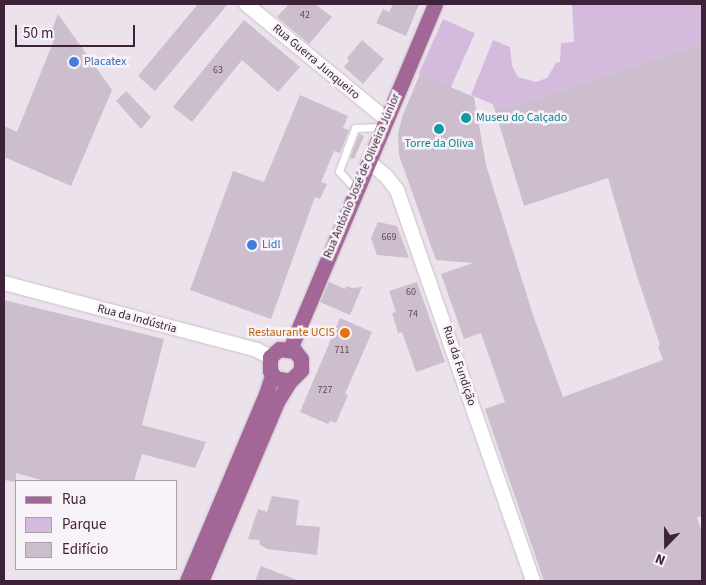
<!DOCTYPE html>
<html>
<head>
<meta charset="utf-8">
<style>
  body { margin:0 }
  #map { position:relative; width:706px; height:585px; overflow:hidden; background:#ece2ec; font-family:"Source Sans 3",sans-serif }
  div>[style] { position:absolute }
  [style*='--x'] { left:calc(var(--x)*1px); top:calc(var(--y)*1px); width:calc(var(--w)*1px); rotate:calc(var(--a)*1deg) }
  .green>* { inset:0; background:#d4bbdd; transform-origin:0 0 }
  .building>* { inset:0; background:#cdbecd }
  .roads { filter:drop-shadow(0 0 1px #c9c1c8) drop-shadow(0 0 1px #c9c1c8) }
  .lane>* { height:7px; margin:-3.5px; padding:0 3.5px; transform-origin:3.5px; border-radius:3.5px; background:#fff }
  .street>* { height:14px; margin:-7px; padding:0 7px; transform-origin:7px; border-radius:7px; background:#fff }
  .primary>* { height:15px; margin:-7.5px; padding:0 7.5px; transform-origin:7.5px; border-radius:7.5px; background:#a26697 }
  .dots>* { width:14px; height:14px; translate:-50% -50%; box-sizing:border-box; border:2px solid #f8f3f9; border-radius:50% }
  span { translate:-50% -50%; white-space:nowrap; text-align:center; line-height:1.15; -webkit-text-stroke:5px #f8f3f9; paint-order:stroke }
  .number-label { font-size:10px; color:#61495e }
  .number-label span { -webkit-text-stroke-width:0 }
  .shop-label { font-size:12px; color:#366cbe }
  .left { translate:0 -50%; text-align:left }
  .street-label { font-size:12px; color:#3d2239 }
  .culture-label { font-size:12px; color:#0d838f }
  .food-label { font-size:12px; color:#c56008 }
  .right { translate:-100% -50%; text-align:right }
  .frame { position:absolute; inset:0; border:5px solid #3d2239; pointer-events:none }
  .legend { position:absolute; left:15px; top:480px; width:162px; height:90px; box-sizing:border-box; background:#f8f3f9; border:1px solid #ad9fac; margin:0; padding:6px 9px; list-style:none; font-size:15px; color:#3d2239 }
  .legend li { display:flex; align-items:center; gap:10px; height:25px }
  .legend b { width:25px; border:1px solid #ad9fac }
  .north { position:absolute; left:641px; top:520px; width:50px; height:50px; -webkit-text-stroke:4px #f8f3f9; paint-order:stroke; rotate:202deg; font-size:14px; font-weight:700; line-height:20px; text-align:center; color:#3d2239 }
  .north::after { content:''; display:block; margin:auto; width:18px; height:22px; background:#3d2239; clip-path:polygon(50% 0,100% 100%,50% 72%,0 100%) }
  .scale { position:absolute; left:15px; top:25px; width:120px; height:22px; box-sizing:border-box; border:2px solid #3d2239; border-top:0; padding-left:6px; font-size:15px; line-height:18px; white-space:nowrap; color:#3d2239; -webkit-text-stroke:4px #f8f3f9; paint-order:stroke }
</style>
</head>
<body>
<div id="map">
  <div class="green">
    <i style="clip-path:polygon(572px 4px,702px 4px,702px 43px,504px 109px,471px 95px,493px 40px,510px 47px,512px 66px,518px 77px,536px 82px,547px 78px,556px 63px,560px 62px,561px 43px,574px 42px)"></i>
    <i style="left:443px;top:19px;width:35px;height:60px;rotate:24deg"></i>
  </div>
  <div class="building">
    <i style="clip-path:polygon(198px 4px,228px 4px,155px 91px,138px 76px)"></i>
    <i style="clip-path:polygon(289px 4px,315px 4px,332px 17px,309px 44px,277px 17px)"></i>
    <i style="clip-path:polygon(393px 4px,419px 4px,406px 36px,376px 23px,383px 9px,389px 12px)"></i>
    <i style="clip-path:polygon(58px 14px,112px 90px,71px 186px,4px 157px,4px 126px,17px 132px,54px 40px,50px 35px)"></i>
    <i style="clip-path:polygon(244px 20px,300px 67px,278px 92px,242px 60px,192px 122px,173px 107px)"></i>
    <i style="clip-path:polygon(362px 40px,384px 59px,363px 84px,344px 67px,349px 61px,347px 58px)"></i>
    <i style="clip-path:polygon(702px 43px,702px 516px,697px 517px,702px 533px,702px 581px,544px 581px,485px 409px,505px 402px,481px 333px,464px 339px,441px 274px,473px 263px,436px 260px,399px 155px,398px 134px,402px 117px,420px 74px,474px 97px,486px 165px,533px 315px,563px 397px,663px 360px,658px 346px,660px 345px,636px 273px,608px 178px,524px 206px,493px 104px,504px 109px)"></i>
    <i style="clip-path:polygon(126px 91px,151px 117px,141px 129px,116px 101px)"></i>
    <i style="clip-path:polygon(300px 95px,348px 116px,343px 128px,349px 130px,340px 153px,334px 151px,321px 182px,327px 184px,320px 199px,315px 197px,271px 319px,190px 290px,233px 171px,264px 182px)"></i>
    <i style="clip-path:polygon(359px 134px,364px 136px,354px 159px,350px 158px)"></i>
    <i style="clip-path:polygon(378px 222px,397px 226px,409px 258px,377px 255px,371px 238px)"></i>
    <i style="clip-path:polygon(329px 282px,345px 289px,346px 286px,352px 288px,362px 287px,350px 315px,320px 302px)"></i>
    <i style="clip-path:polygon(417px 282px,445px 362px,416px 372px,402px 332px,398px 333px,392px 313px,396px 312px,389px 291px)"></i>
    <i style="clip-path:polygon(4px 300px,164px 339px,142px 425px,206px 442px,195px 468px,142px 454px,134px 481px,45px 481px,16px 473px,16px 482px,4px 480px)"></i>
    <i style="clip-path:polygon(340px 318px,372px 332px,345px 394px,348px 395px,336px 423px,330px 421px,328px 424px,300px 412px)"></i>
    <i style="clip-path:polygon(272px 496px,299px 500px,296px 525px,320px 527px,317px 555px,267px 549px,260px 545px,259px 540px,248px 539px,258px 509px,267px 512px)"></i>
    <i style="clip-path:polygon(261px 566px,297px 580px,297px 581px,255px 581px)"></i>
  </div>
  <div class="roads">
    <div class="lane">
      <i style="--x:356;--y:190;--w:25;--a:-132"></i>
      <i style="--x:339;--y:171;--w:46;--a:-69.6"></i>
      <i style="--x:355;--y:128;--w:28;--a:-2"></i>
    </div>
    <div class="street">
      <i style="--x:246;--y:4;--w:181;--a:39.4"></i>
      <i style="--x:368;--y:161;--w:23;--a:40"></i>
      <i style="--x:386;--y:176;--w:18;--a:52"></i>
      <i style="--x:397;--y:190;--w:414;--a:70.8"></i>
      <i style="--x:4;--y:283;--w:262;--a:14.8"></i>
      <i style="--x:257;--y:350;--w:15;--a:28"></i>
    </div>
    <div class="primary">
      <i style="--x:290;--y:349;--w:374;--a:-67.2"></i>
      <i style="--x:187;--y:581;--w:203;--a:-67.1"></i>
      <i style="--x:266;--y:394;--w:20;--a:-72"></i>
      <i style="--x:201;--y:581;--w:197;--a:-67"></i>
      <i style="--x:278;--y:400;--w:22;--a:-58"></i>
      <i style="--x:290;--y:381;--w:16;--a:-45"></i>
      <i style="--x:301;--y:370;--w:11;--a:-90"></i>
      <i style="--x:301;--y:359;--w:10;--a:-127"></i>
      <i style="--x:295;--y:351;--w:16;--a:-173"></i>
      <i style="--x:279;--y:349;--w:12;--a:138"></i>
      <i style="--x:270;--y:357;--w:14;--a:90"></i>
      <i style="--x:270;--y:371;--w:9;--a:54"></i>
      <i style="--x:275;--y:378;--w:15;--a:11"></i>
    </div>
  </div>
  <div class="dots">
    <i style="left:74px;top:62px;background:#3f7fe0"></i>
    <i style="left:466px;top:118px;background:#0f9aa8"></i>
    <i style="left:439px;top:129px;background:#0f9aa8"></i>
    <i style="left:252px;top:245px;background:#3f7fe0"></i>
    <i style="left:345px;top:333px;background:#e8710a"></i>
  </div>
  <div class="number-label">
    <span style="left:305px;top:16px">42</span>
    <span style="left:218px;top:71px">63</span>
    <span style="left:389px;top:238px">669</span>
    <span style="left:411px;top:293px">60</span>
    <span style="left:413px;top:315px">74</span>
    <span style="left:342px;top:351px">711</span>
    <span style="left:325px;top:391px">727</span>
  </div>
  <div class="shop-label">
    <span class="left" style="left:84px;top:62px">Placatex</span>
    <span class="left" style="left:262px;top:245px">Lidl</span>
  </div>
  <div class="street-label">
    <span style="left:316px;top:62px;rotate:40deg">Rua Guerra Junqueiro</span>
    <span style="left:362px;top:176px;rotate:-67deg">Rua António José de Oliveira Júnior</span>
    <span style="left:137px;top:319px;rotate:15deg">Rua da Indústria</span>
    <span style="left:459px;top:366px;rotate:72deg">Rua da Fundição</span>
  </div>
  <div class="culture-label">
    <span class="left" style="left:476px;top:118px">Museu do Calçado</span>
    <span style="left:439px;top:144px">Torre da Oliva</span>
  </div>
  <div class="food-label">
    <span class="right" style="left:335px;top:333px">Restaurante UCIS</span>
  </div>
  <div class="frame"></div>
  <ul class="legend">
  <li><b style="height:6px;background:#a26697"></b>Rua</li>
  <li><b style="height:14px;background:#d4bbdd"></b>Parque</li>
  <li><b style="height:14px;background:#cdbecd"></b>Edifício</li>
  </ul>
  <div class="north">N</div>
  <div class="scale">50 m</div>
</div>
</body>
</html>
